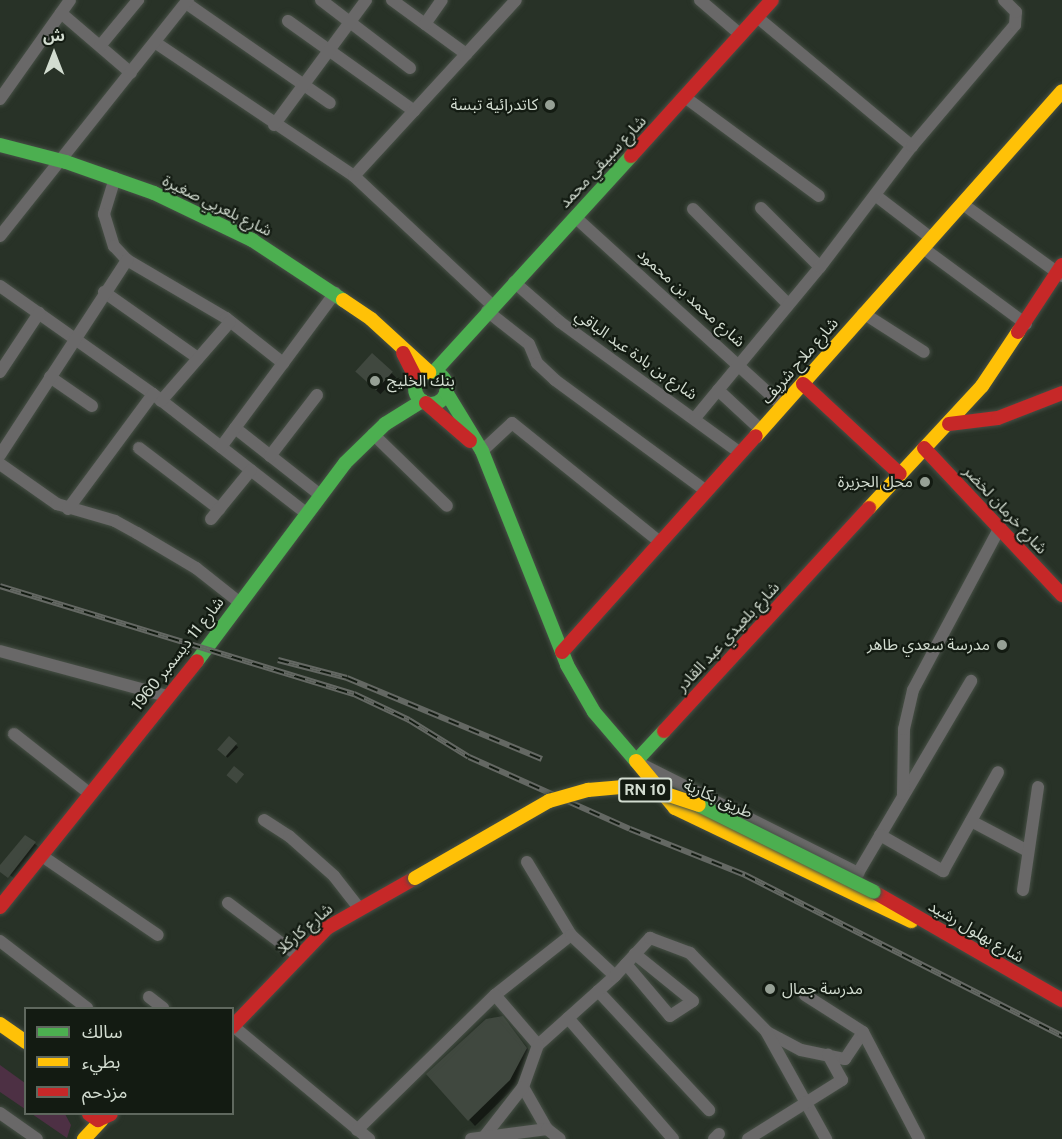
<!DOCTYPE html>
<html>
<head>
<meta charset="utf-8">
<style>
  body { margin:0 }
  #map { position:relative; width:1062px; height:1139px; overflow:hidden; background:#283227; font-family:"Public Sans","Noto Sans Arabic",sans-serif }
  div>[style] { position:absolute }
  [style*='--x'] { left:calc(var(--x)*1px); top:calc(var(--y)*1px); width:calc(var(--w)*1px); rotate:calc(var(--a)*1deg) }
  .green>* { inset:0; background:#4d3044 }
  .shadow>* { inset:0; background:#0007; transform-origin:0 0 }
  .building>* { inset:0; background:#40483f; transform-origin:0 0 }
  .roads { filter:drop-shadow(0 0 2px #475046) drop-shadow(0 0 2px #475046) }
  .street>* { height:12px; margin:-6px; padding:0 6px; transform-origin:6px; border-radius:6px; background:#696868 }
  .fast>* { height:14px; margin:-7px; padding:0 7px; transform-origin:7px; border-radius:7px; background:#4caf50 }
  .fast>.ring { margin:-7px; padding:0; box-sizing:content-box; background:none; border:14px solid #4caf50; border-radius:50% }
  .slow>* { height:14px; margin:-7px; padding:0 7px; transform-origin:7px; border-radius:7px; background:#ffc107 }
  .jam>* { height:14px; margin:-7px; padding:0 7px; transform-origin:7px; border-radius:7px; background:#c62828 }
  .rail>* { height:6px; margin-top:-3px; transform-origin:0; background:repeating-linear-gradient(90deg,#131b12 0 11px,#646863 0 22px); box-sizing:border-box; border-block:2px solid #646863 }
  .bridges { filter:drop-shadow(0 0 2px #475046) drop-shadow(0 0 2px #475046) }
  .fast-bridge>* { height:14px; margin:-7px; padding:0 7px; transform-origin:7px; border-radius:7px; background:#4caf50 }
  .slow-bridge>* { height:14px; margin:-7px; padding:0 7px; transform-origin:7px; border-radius:7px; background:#ffc107 }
  .dots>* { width:16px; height:16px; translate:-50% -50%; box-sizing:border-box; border:3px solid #131b12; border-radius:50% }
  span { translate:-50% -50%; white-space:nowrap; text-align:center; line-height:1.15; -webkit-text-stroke:4.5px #131b12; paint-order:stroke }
  .shield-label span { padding:2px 4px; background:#131b12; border:2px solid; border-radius:4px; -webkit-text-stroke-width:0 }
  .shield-label { font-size:15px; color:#d2dcd0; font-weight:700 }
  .poi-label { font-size:16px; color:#d2dcd0 }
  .right { translate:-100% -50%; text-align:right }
  .left { translate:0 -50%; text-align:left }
  .street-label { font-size:16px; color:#d2dcd0 }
  .legend { position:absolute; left:24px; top:1007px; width:210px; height:108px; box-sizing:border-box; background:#131b12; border:2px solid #5f685e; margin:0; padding:8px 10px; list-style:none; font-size:18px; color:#d2dcd0 }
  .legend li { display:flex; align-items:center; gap:12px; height:30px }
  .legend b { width:30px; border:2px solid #5f685e }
  .north { position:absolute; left:24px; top:24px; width:60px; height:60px; -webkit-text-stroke:4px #131b12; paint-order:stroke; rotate:0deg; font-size:16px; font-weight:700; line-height:24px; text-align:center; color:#d2dcd0 }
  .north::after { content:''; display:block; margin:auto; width:21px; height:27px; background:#d2dcd0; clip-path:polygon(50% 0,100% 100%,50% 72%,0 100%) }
</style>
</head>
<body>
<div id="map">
  <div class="green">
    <i style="clip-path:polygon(0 1065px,25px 1083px,25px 1109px,0 1092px)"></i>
    <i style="clip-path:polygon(32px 1114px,65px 1114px,71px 1125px,67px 1138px)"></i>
  </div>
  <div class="shadow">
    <i style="left:372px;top:355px;width:33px;height:23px;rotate:43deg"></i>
    <i style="left:229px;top:738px;width:13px;height:15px;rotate:45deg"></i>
    <i style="left:26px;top:837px;width:18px;height:40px;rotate:38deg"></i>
    <i style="clip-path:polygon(508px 1024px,533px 1055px,516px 1086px,475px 1126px,429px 1074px)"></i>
  </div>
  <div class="building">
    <i style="left:372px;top:353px;width:28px;height:25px;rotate:42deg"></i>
    <i style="left:229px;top:736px;width:11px;height:18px;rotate:41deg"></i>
    <i style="left:234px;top:766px;width:13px;height:12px;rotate:39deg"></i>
    <i style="clip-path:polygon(25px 835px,36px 842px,8px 878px,0 872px,0 865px)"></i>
    <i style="clip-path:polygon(503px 1016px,527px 1048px,510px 1080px,468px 1121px,426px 1074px,486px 1019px)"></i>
  </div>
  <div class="roads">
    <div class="street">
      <i style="--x:321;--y:0;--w:112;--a:37.4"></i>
      <i style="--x:392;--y:0;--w:92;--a:36.1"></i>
      <i style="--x:700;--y:0;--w:54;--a:40.5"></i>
      <i style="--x:186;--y:3;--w:175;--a:34.8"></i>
      <i style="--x:61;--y:13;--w:92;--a:40.6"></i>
      <i style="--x:757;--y:17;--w:202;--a:39.8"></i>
      <i style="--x:288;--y:21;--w:155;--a:35.5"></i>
      <i style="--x:425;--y:24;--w:29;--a:-55"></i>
      <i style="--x:156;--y:43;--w:239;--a:33.9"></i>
      <i style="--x:354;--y:176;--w:189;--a:43.1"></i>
      <i style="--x:100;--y:46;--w:60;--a:-50.4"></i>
      <i style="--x:686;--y:98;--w:165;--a:36.4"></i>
      <i style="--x:0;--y:99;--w:121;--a:-54.7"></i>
      <i style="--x:274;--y:125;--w:155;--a:-53.6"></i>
      <i style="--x:354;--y:176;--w:239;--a:-47.4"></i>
      <i style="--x:115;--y:178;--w:38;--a:107"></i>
      <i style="--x:104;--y:214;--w:34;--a:73"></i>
      <i style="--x:114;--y:246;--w:19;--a:47"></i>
      <i style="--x:127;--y:260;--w:115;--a:30.4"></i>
      <i style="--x:226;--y:318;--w:73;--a:38.3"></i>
      <i style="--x:875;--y:195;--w:71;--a:37.5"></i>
      <i style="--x:964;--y:205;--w:121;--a:35.9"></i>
      <i style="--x:761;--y:208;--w:83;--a:45"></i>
      <i style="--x:693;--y:209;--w:134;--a:45"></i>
      <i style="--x:575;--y:217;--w:281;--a:42.3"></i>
      <i style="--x:0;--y:236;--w:302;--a:-51.5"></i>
      <i style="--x:923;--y:248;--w:128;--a:36.4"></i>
      <i style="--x:514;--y:282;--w:61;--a:41"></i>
      <i style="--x:560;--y:322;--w:223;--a:36"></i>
      <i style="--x:0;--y:286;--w:187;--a:35.2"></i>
      <i style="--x:153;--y:394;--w:195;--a:37.9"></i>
      <i style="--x:104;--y:292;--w:115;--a:35.1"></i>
      <i style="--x:487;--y:311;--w:53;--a:38.2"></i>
      <i style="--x:529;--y:344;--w:21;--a:67"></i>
      <i style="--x:537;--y:363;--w:25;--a:43"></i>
      <i style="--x:555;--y:380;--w:187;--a:36.3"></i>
      <i style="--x:863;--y:313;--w:72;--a:32.6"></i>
      <i style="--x:0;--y:372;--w:71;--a:-56.5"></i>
      <i style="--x:50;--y:377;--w:51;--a:34.6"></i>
      <i style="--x:718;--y:390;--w:59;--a:42.9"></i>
      <i style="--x:161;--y:401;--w:105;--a:-48.9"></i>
      <i style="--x:695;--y:418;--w:196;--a:-50.4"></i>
      <i style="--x:820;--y:267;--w:152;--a:-52.8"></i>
      <i style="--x:912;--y:146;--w:159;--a:-49.6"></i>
      <i style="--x:1015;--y:25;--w:13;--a:-86"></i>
      <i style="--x:1016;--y:12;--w:17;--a:-135"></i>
      <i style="--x:235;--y:428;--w:108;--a:38.2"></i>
      <i style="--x:373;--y:434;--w:103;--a:44.2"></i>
      <i style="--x:221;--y:447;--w:192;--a:-53.5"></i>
      <i style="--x:139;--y:448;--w:101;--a:37.3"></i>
      <i style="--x:482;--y:451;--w:41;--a:-43"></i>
      <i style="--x:512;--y:423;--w:190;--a:38.8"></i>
      <i style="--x:0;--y:455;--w:233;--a:-56.9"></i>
      <i style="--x:270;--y:456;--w:77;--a:-52.4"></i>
      <i style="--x:0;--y:464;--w:70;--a:35.1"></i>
      <i style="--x:57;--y:504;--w:60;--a:16.3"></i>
      <i style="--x:115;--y:521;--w:25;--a:29"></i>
      <i style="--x:137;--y:533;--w:69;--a:30.7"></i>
      <i style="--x:196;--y:568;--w:55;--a:38.3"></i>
      <i style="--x:68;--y:509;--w:143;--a:-53.5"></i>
      <i style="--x:211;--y:519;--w:63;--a:-50.8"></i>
      <i style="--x:0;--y:651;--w:173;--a:15.1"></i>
      <i style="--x:14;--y:734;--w:95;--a:38.2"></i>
      <i style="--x:643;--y:765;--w:241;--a:26.7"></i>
      <i style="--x:858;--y:873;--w:223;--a:-59.5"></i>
      <i style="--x:903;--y:794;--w:65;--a:-89.1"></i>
      <i style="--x:904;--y:729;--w:40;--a:-77"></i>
      <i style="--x:913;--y:690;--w:185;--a:-61.9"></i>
      <i style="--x:264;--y:820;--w:30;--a:33"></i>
      <i style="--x:289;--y:836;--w:60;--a:41.6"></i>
      <i style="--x:334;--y:876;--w:39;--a:52"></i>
      <i style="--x:971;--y:821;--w:64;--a:27.8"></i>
      <i style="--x:880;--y:835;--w:73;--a:29.7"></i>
      <i style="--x:943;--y:871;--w:113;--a:-60.9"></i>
      <i style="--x:42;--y:856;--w:140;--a:34.3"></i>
      <i style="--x:527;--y:862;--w:85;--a:58.9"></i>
      <i style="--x:1023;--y:890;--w:104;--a:-81.7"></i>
      <i style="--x:228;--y:903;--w:86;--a:37"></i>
      <i style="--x:0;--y:941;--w:110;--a:37.6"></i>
      <i style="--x:626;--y:964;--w:68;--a:49.8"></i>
      <i style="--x:670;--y:1016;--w:27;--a:-33"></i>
      <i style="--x:693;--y:1001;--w:75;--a:-141"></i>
      <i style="--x:598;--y:991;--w:163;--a:47"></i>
      <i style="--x:495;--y:995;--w:97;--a:-38.3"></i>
      <i style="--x:571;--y:935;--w:60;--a:43"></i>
      <i style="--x:149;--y:997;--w:18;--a:38"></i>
      <i style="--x:568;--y:1018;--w:160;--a:49"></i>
      <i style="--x:233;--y:1026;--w:177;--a:39.7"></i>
      <i style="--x:767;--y:1032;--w:38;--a:28"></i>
      <i style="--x:801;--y:1050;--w:45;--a:11.6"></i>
      <i style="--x:845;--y:1059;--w:32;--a:-56"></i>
      <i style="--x:863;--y:1032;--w:69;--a:-147.5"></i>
      <i style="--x:863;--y:1032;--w:121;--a:62.4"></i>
      <i style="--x:538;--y:1045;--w:103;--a:-41.9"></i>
      <i style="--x:615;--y:976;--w:52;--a:-47.4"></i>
      <i style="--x:650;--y:938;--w:43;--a:20.6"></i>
      <i style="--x:690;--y:953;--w:109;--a:45.7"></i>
      <i style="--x:766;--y:1031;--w:124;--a:60.9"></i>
      <i style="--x:523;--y:1087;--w:48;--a:60.3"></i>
      <i style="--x:0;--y:1113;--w:45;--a:35.1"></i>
      <i style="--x:357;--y:1130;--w:193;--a:-44.4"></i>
      <i style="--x:495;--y:995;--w:66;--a:49.3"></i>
      <i style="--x:538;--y:1045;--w:45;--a:109.7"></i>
      <i style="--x:523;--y:1087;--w:63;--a:128"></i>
      <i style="--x:471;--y:1139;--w:77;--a:-7.5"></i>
      <i style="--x:547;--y:1129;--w:16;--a:38"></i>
      <i style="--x:714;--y:1139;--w:7;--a:-45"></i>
      <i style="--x:748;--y:1139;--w:111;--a:-32.1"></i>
      <i style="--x:842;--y:1080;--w:29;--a:-119"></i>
    </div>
    <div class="fast">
      <i style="--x:0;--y:145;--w:68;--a:14.4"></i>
      <i style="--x:66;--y:162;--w:93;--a:19.4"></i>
      <i style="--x:154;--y:193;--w:109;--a:25.6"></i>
      <i style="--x:252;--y:240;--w:109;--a:33.4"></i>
      <i style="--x:434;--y:372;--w:292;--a:-47.6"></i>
      <i class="ring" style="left:415px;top:372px;width:18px;height:18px"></i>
      <i style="--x:446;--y:392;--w:69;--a:58.6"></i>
      <i style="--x:482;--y:451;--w:230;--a:68.3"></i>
      <i style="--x:567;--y:665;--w:54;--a:60.1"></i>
      <i style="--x:594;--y:712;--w:65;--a:49.4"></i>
      <i style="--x:636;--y:761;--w:41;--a:-47"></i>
      <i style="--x:197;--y:661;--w:247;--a:-53.2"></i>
      <i style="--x:345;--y:463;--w:56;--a:-44.3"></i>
      <i style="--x:385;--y:424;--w:44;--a:-31.9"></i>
    </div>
    <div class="slow">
      <i style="--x:343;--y:300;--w:34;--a:34"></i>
      <i style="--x:371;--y:319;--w:79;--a:42.4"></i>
      <i style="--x:756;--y:436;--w:461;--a:-48.4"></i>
      <i style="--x:869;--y:508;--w:166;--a:-47.2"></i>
      <i style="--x:982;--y:386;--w:65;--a:-56.3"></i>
      <i style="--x:636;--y:761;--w:61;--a:50.3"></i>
      <i style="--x:675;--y:808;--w:262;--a:25.6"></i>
      <i style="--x:0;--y:1024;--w:32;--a:35"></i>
      <i style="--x:84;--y:1139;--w:26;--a:-47"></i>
    </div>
    <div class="jam">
      <i style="--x:631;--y:156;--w:210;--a:-47.9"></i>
      <i style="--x:1018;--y:332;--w:80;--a:-56.7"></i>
      <i style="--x:403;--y:353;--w:30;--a:63"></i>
      <i style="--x:803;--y:384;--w:132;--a:42.9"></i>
      <i style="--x:426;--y:403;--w:58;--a:40.8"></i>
      <i style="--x:949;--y:424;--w:49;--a:-7"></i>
      <i style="--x:998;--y:418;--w:69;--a:-21.3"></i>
      <i style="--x:924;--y:448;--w:202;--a:46.8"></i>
      <i style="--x:562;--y:652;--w:290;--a:-48.1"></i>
      <i style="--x:664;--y:731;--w:303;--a:-47.4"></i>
      <i style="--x:874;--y:892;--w:217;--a:29.9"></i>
      <i style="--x:0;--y:907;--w:315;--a:-51.3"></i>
      <i style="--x:232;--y:1027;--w:137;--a:-46.2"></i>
      <i style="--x:327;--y:928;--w:101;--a:-29.6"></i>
      <i style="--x:89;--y:1114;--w:11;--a:34"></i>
      <i style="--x:98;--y:1120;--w:14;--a:-25"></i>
    </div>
  </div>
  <div class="rail">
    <i style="--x:0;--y:586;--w:370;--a:17"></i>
    <i style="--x:354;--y:694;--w:61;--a:25.3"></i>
    <i style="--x:409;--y:720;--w:70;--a:31.7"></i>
    <i style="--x:469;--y:757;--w:176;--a:24.1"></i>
    <i style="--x:630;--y:829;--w:124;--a:21.8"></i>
    <i style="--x:745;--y:875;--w:356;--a:26.9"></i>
    <i style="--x:278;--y:660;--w:71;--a:14.6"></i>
    <i style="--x:347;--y:678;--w:211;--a:22.6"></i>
  </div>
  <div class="bridges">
    <div class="fast-bridge">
      <i style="--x:699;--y:805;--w:195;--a:26.4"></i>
    </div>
    <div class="slow-bridge">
      <i style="--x:415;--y:878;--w:155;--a:-29.9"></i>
      <i style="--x:549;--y:801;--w:41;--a:-15.8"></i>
      <i style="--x:588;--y:790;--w:33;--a:-5"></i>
      <i style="--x:621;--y:787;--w:36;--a:6"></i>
      <i style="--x:657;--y:791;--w:44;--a:18.4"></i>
    </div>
  </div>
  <div class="dots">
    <i style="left:550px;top:105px;background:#96a095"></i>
    <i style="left:375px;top:381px;background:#96a095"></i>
    <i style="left:925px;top:482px;background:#96a095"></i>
    <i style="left:1002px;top:645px;background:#96a095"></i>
    <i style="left:770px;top:989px;background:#96a095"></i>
  </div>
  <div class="shield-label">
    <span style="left:645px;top:790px">RN 10</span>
  </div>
  <div class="poi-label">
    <span class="right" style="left:538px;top:105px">كاتدرائية تبسة</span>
    <span class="left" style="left:387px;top:381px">بنك الخليج</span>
    <span class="right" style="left:913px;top:482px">محل الجزيرة</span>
    <span class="right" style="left:990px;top:645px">مدرسة سعدي طاهر</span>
    <span class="left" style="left:782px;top:989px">مدرسة جمال</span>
  </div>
  <div class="street-label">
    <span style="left:603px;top:162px;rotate:-47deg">شارع سبيقي محمد</span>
    <span style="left:217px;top:206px;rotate:26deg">شارع بلعربي صغيرة</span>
    <span style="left:691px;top:298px;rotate:42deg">شارع محمد بن محمود</span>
    <span style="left:636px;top:355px;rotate:35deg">شارع بن بادة عبد الباقي</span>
    <span style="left:800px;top:361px;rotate:-49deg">شارع ملاح شريف</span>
    <span style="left:1005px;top:510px;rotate:47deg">شارع خرمان لخضر</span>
    <span style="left:728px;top:637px;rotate:-47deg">شارع بلعيدي عبد القادر</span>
    <span style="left:178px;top:654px;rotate:-52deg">شارع 11 ديسمبر 1960</span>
    <span style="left:718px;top:799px;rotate:24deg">طريق بكارية</span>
    <span style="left:305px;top:929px;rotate:-41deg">شارع كاركلا</span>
    <span style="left:976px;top:932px;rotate:30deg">شارع بهلول رشيد</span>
  </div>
  <ul class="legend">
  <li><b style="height:8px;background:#4caf50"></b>سالك</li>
  <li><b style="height:8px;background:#ffc107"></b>بطيء</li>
  <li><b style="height:8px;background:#c62828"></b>مزدحم</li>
  </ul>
  <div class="north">ش</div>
</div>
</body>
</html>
